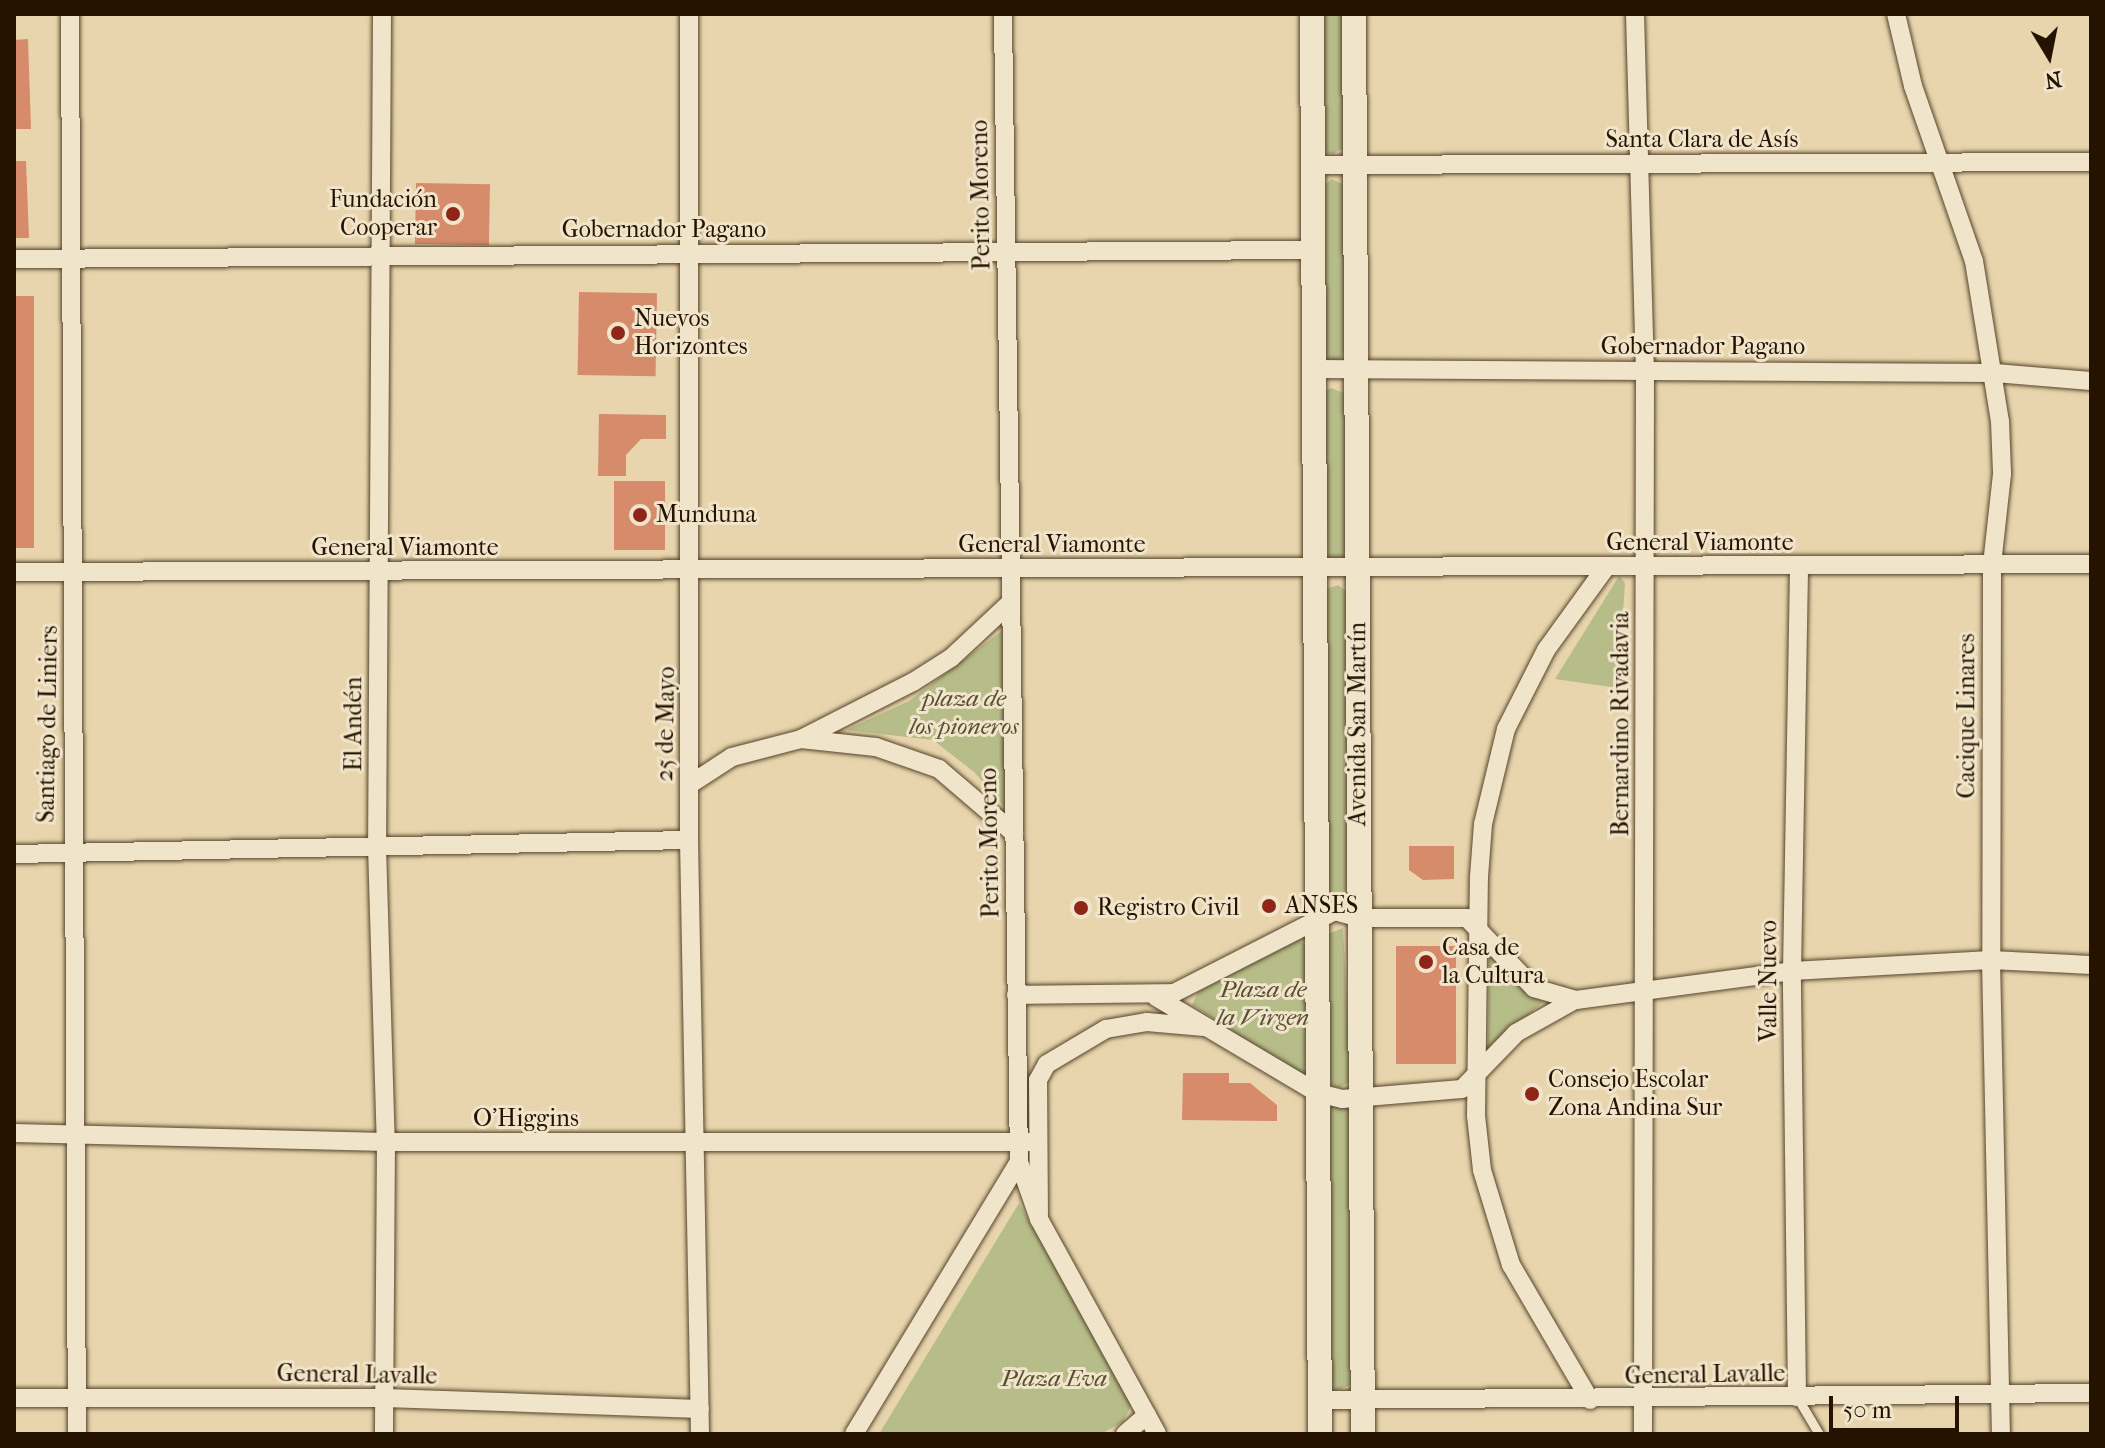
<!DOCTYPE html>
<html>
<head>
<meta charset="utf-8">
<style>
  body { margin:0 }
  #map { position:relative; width:2105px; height:1448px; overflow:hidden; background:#e8d5ad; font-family:"IM FELL French Canon",serif }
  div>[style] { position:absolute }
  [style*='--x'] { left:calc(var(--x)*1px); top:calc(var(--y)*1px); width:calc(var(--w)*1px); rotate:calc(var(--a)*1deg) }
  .green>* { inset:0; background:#b7bd89 }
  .building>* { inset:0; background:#d68b6a; transform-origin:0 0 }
  .roads { filter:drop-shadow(0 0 2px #56442b) drop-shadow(0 0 2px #56442b) }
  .lane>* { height:9px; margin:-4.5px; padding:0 4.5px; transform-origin:4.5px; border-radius:4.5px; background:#f0e4ca }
  .street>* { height:18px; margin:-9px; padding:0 9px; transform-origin:9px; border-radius:9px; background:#f0e4ca }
  .secondary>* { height:24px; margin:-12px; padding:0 12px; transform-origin:12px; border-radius:12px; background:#f0e4ca }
  .dots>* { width:22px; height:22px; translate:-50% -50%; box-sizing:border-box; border:4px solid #f0e4ca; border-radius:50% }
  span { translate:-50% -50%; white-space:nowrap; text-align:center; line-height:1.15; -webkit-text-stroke:6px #f0e4ca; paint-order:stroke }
  .street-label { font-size:24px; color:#251300 }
  .poi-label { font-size:24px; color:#251300 }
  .right { translate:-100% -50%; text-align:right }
  .left { translate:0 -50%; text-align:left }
  .park-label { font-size:24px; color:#584e30; font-style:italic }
  .frame { position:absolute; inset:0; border:16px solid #251300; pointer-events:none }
  .north { position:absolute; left:2009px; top:16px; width:80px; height:80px; -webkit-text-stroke:6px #f0e4ca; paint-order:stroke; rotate:170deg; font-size:22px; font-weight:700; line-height:32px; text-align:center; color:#251300 }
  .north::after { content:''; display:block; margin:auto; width:28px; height:36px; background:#251300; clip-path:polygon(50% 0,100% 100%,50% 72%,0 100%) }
  .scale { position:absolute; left:1829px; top:1396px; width:130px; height:36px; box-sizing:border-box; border:4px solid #251300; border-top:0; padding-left:10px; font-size:24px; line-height:28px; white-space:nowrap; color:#251300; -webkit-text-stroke:6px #f0e4ca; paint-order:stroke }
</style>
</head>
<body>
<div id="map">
  <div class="green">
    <i style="clip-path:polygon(1318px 14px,1345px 14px,1344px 148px,1332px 154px,1324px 152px)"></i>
    <i style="clip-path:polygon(1332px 179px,1344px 185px,1346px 349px,1337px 363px,1323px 357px,1322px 187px)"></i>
    <i style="clip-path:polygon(1331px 388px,1346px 394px,1346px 559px,1328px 561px,1324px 392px)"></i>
    <i style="clip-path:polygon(1619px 576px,1625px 583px,1618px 688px,1555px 679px)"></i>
    <i style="clip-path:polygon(1338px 585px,1347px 592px,1350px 906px,1327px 906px,1326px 589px)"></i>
    <i style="clip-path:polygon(1003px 630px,1007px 810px,974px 772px,933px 740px,846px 730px,909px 701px)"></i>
    <i style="clip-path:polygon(1343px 928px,1351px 1081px,1339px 1088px,1325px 1083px,1325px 935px)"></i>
    <i style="clip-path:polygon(1295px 938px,1307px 946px,1305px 1077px,1192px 1005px,1198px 992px)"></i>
    <i style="clip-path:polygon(1489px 952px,1512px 981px,1543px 1002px,1488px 1050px)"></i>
    <i style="clip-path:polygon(1328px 1105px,1351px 1105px,1351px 1385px,1337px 1390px,1329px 1386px)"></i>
    <i style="clip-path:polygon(1019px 1203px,1132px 1404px,1123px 1422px,1101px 1434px,879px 1434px)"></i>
  </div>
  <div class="building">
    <i style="clip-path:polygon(28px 39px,31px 129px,14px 129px,14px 40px)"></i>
    <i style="clip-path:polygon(14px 161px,26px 161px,29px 238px,14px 238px)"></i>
    <i style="left:416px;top:183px;width:74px;height:61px;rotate:1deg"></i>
    <i style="left:579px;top:292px;width:78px;height:83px;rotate:1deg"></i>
    <i style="left:14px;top:296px;width:20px;height:252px"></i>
    <i style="clip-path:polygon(599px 414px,666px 415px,666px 439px,641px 439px,626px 455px,626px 476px,598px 476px)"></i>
    <i style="left:614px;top:481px;width:51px;height:69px"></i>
    <i style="clip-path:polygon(1409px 846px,1454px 846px,1454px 879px,1423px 880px,1409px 870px)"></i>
    <i style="left:1396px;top:946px;width:60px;height:118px"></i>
    <i style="clip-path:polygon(1183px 1073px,1229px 1073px,1229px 1083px,1250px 1083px,1277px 1105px,1277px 1121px,1182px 1120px)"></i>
  </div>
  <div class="roads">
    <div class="lane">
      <i style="--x:1797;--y:1397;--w:43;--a:59.3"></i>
    </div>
    <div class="street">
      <i style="--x:70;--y:14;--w:1420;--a:89.72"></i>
      <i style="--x:382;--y:14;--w:832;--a:90.34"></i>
      <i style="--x:377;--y:846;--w:296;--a:88.3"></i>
      <i style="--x:386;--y:1142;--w:292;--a:90.4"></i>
      <i style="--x:689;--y:14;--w:826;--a:90"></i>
      <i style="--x:689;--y:840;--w:594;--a:88.94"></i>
      <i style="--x:1635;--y:14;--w:357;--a:88.4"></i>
      <i style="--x:1645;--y:371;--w:1063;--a:90.11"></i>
      <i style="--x:1896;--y:14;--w:74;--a:76.7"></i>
      <i style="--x:1913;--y:86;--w:185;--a:70.8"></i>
      <i style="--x:1974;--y:261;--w:162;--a:80.8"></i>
      <i style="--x:2000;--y:421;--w:53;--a:87.8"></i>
      <i style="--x:2002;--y:474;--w:92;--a:96.3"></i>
      <i style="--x:1992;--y:565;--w:395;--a:90.1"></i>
      <i style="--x:1991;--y:960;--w:474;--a:88.8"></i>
      <i style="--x:1313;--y:165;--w:778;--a:-0.22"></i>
      <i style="--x:14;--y:259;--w:1300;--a:-0.4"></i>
      <i style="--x:1314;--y:369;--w:681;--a:0.34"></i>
      <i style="--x:1995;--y:373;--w:96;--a:4.8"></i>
      <i style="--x:14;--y:572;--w:2077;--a:-0.22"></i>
      <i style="--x:801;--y:739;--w:75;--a:6.1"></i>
      <i style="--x:876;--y:747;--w:67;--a:19.2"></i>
      <i style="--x:939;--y:769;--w:99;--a:40.5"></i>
      <i style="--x:689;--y:785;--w:51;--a:-33.1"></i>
      <i style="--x:732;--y:757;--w:71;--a:-14.6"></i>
      <i style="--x:801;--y:739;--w:126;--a:-27"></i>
      <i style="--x:913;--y:682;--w:45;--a:-32.3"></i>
      <i style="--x:951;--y:658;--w:79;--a:-43"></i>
      <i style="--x:14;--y:854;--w:675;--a:-1.19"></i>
      <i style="--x:1016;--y:995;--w:158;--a:-0.7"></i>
      <i style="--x:1174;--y:993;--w:181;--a:-27"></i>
      <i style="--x:1335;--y:911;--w:25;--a:16"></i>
      <i style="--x:1359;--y:918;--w:108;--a:0"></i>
      <i style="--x:1467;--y:918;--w:97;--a:46.3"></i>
      <i style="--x:1534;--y:988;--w:44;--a:15.9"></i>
      <i style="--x:1576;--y:1000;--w:218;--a:-7.6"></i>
      <i style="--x:1792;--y:971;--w:199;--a:-3.2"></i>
      <i style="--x:1991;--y:960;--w:100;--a:2.9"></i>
      <i style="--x:1156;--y:997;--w:188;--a:30.7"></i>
      <i style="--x:1318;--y:1093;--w:25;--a:14"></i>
      <i style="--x:1342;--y:1099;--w:120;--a:-4.8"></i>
      <i style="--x:1462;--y:1089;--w:78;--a:-46"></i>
      <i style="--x:1516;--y:1033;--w:65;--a:-29.3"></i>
      <i style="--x:14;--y:1133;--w:372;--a:1.4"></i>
      <i style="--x:386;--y:1142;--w:652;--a:0"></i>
      <i style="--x:1019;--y:1162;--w:60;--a:70.7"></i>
      <i style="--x:1039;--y:1219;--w:245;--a:61.2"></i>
      <i style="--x:1039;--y:1219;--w:139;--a:-90.4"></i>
      <i style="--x:1038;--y:1080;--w:18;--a:-61"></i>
      <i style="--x:1047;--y:1064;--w:69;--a:-30.7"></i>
      <i style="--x:1106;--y:1029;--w:42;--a:-9.7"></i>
      <i style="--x:1147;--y:1022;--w:57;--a:5"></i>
      <i style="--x:1797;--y:1397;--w:426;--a:-90.7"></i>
      <i style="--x:1792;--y:971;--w:405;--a:-89"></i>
      <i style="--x:14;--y:1398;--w:371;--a:0"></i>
      <i style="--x:385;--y:1398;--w:315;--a:2"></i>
      <i style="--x:1320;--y:1400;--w:771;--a:-0.52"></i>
      <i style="--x:1590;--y:1400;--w:156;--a:-120.3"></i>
      <i style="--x:1511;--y:1265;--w:99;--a:-107"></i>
      <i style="--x:1482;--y:1170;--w:54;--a:-96.3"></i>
      <i style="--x:1476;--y:1116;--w:239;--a:-89.3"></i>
      <i style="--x:1479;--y:877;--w:53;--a:-85.7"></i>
      <i style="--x:1483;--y:824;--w:98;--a:-76.4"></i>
      <i style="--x:1506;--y:729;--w:89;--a:-63.1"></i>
      <i style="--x:1546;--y:650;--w:102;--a:-54.1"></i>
      <i style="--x:854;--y:1434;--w:318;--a:-58.8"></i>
      <i style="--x:1019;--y:1162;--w:1148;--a:-90.8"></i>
      <i style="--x:1125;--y:1434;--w:29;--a:-41"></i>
    </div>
    <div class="secondary">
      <i style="--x:1312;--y:14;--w:1420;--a:89.68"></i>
      <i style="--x:1354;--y:14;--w:1420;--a:89.64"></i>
    </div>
  </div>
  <div class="dots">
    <i style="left:453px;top:214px;background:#8f2418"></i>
    <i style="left:618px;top:333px;background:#8f2418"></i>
    <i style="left:640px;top:515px;background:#8f2418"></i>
    <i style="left:1269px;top:906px;background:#8f2418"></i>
    <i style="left:1081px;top:908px;background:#8f2418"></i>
    <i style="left:1426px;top:962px;background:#8f2418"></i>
    <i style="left:1532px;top:1094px;background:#8f2418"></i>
  </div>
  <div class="street-label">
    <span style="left:1702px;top:140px">Santa Clara de Asís</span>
    <span style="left:981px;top:195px;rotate:-91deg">Perito Moreno</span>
    <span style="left:664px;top:230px">Gobernador Pagano</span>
    <span style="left:1703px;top:347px">Gobernador Pagano</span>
    <span style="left:1700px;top:543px">General Viamonte</span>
    <span style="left:1052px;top:545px">General Viamonte</span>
    <span style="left:405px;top:548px">General Viamonte</span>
    <span style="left:1967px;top:716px;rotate:-90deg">Cacique Linares</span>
    <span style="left:48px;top:724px;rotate:-89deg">Santiago de Liniers</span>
    <span style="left:354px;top:724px;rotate:-90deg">El Andén</span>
    <span style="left:666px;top:724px;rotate:-89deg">25 de Mayo</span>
    <span style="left:1358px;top:724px;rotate:-90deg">Avenida San Martín</span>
    <span style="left:1621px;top:724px;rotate:-90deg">Bernardino Rivadavia</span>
    <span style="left:990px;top:843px;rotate:-91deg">Perito Moreno</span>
    <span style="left:1769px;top:981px;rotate:-90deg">Valle Nuevo</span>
    <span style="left:526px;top:1119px">O'Higgins</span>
    <span style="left:357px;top:1375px;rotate:1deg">General Lavalle</span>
    <span style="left:1705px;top:1375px;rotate:-1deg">General Lavalle</span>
  </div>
  <div class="poi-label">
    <span class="right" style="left:437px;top:214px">Fundación<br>Cooperar</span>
    <span class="left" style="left:634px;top:333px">Nuevos<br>Horizontes</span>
    <span class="left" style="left:656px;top:515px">Munduna</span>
    <span class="left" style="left:1285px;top:906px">ANSES</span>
    <span class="left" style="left:1097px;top:908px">Registro Civil</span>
    <span class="left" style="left:1442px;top:962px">Casa de<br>la Cultura</span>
    <span class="left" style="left:1548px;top:1094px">Consejo Escolar<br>Zona Andina Sur</span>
  </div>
  <div class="park-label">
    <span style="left:964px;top:713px">plaza de<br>los pioneros</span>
    <span style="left:1263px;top:1004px">Plaza de<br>la Virgen</span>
    <span style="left:1054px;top:1379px">Plaza Eva</span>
  </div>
  <div class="frame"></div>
  <div class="north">N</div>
  <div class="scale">50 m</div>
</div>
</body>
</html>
